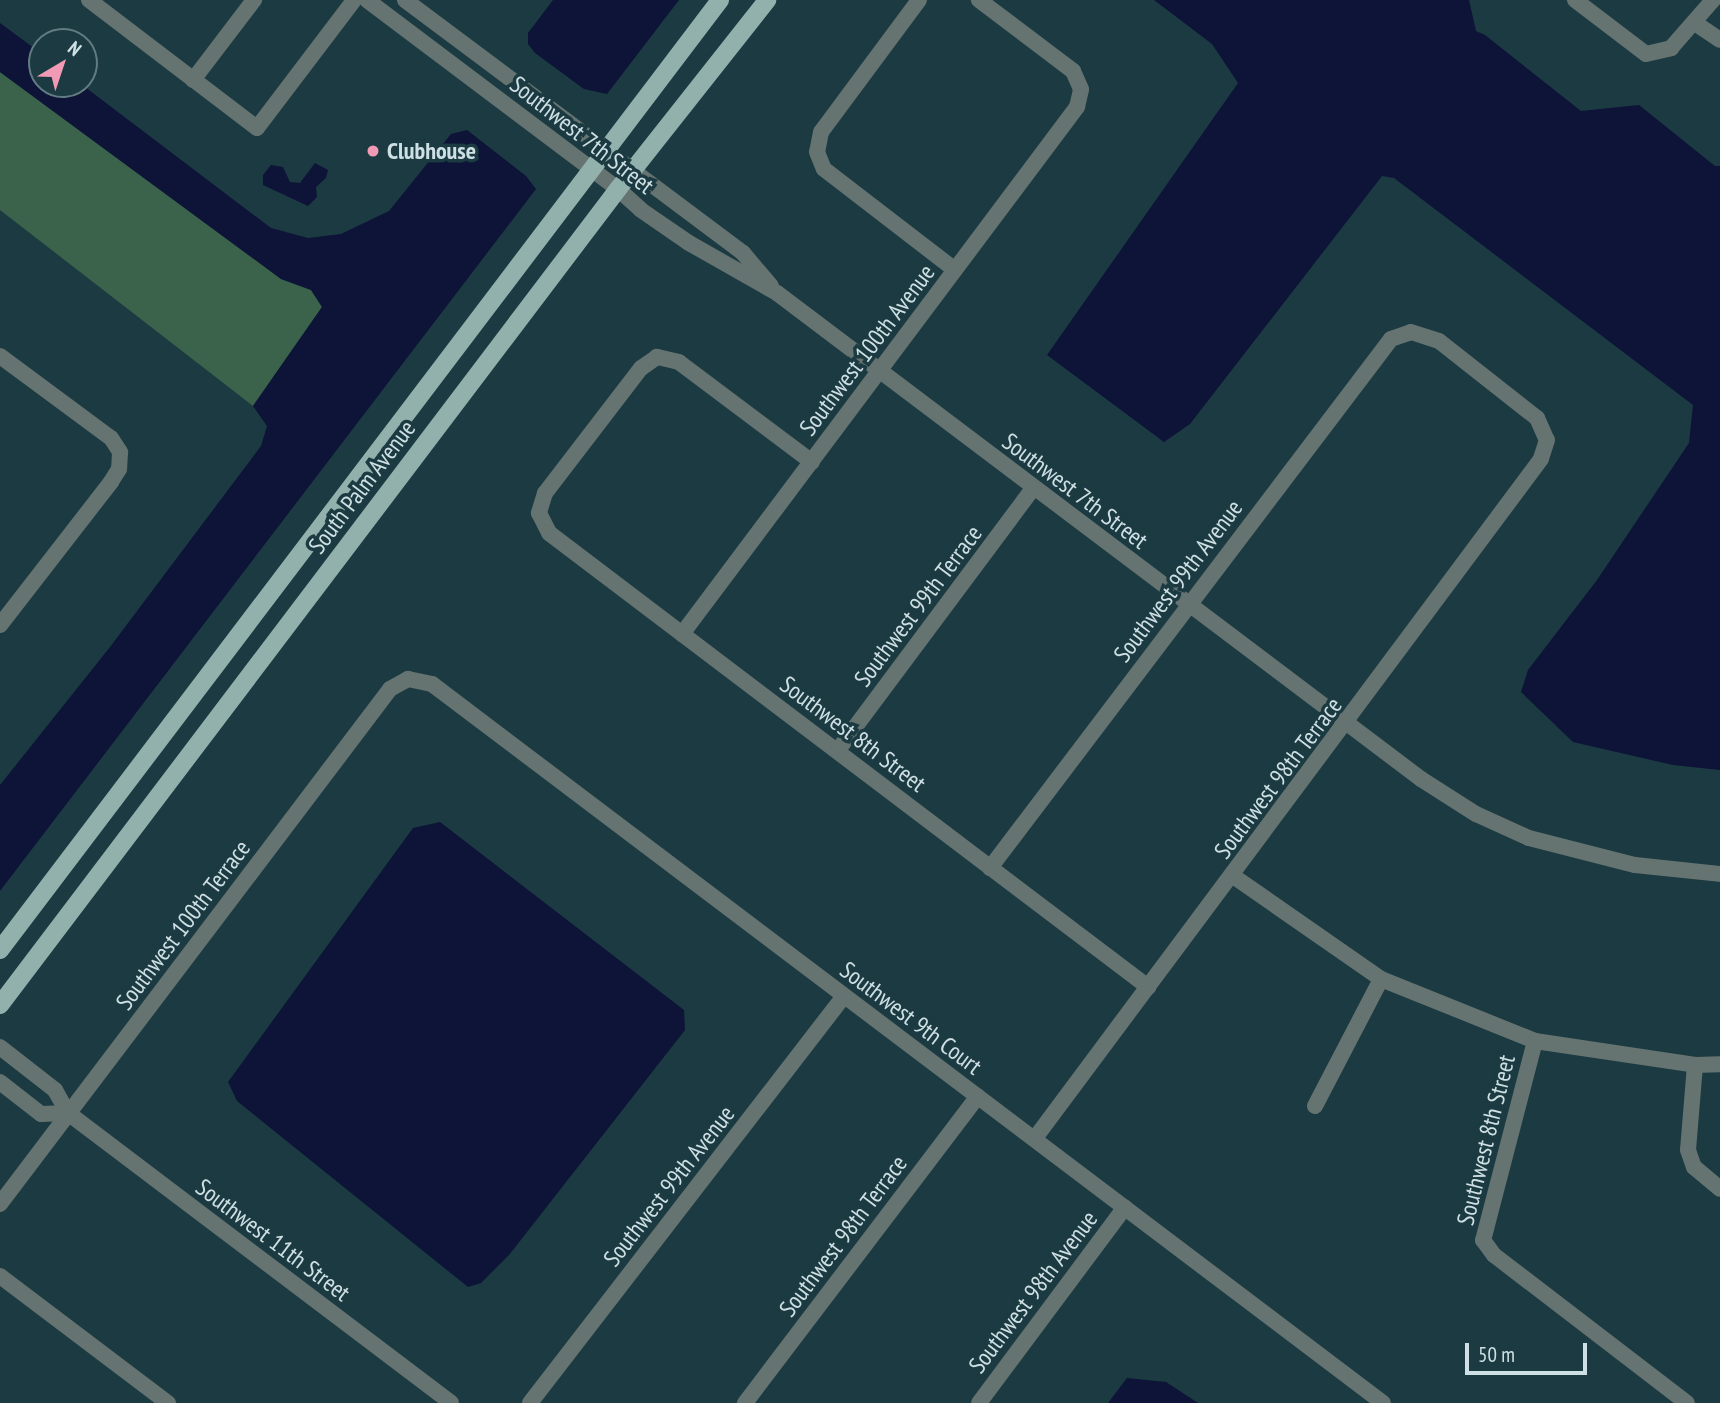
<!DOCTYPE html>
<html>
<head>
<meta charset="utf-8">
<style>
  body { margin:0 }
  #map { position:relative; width:1720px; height:1403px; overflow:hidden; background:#1b3a41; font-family:"PT Sans Narrow",sans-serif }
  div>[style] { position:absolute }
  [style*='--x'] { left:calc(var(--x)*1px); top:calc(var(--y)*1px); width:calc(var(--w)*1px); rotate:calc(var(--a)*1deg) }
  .green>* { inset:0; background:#3b624a }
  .water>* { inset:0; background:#0e1338 }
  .minor>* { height:16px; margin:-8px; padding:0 8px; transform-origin:8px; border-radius:8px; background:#657371 }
  .major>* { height:18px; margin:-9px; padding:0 9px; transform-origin:9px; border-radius:9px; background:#93b1ac }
  .dots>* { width:19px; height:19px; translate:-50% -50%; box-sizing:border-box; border:4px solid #1b3a41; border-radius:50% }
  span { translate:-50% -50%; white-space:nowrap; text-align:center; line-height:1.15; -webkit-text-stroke:7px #1b3a41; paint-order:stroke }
  .street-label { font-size:24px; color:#cfe0e4 }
  .poi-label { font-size:24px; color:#cfe0e4; font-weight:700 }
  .left { translate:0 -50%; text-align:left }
  .north { position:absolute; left:28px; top:28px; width:70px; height:70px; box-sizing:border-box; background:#1b3a41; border:2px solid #637c82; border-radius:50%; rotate:39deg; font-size:19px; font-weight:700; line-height:28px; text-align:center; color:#cfe0e4 }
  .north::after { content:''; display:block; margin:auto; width:24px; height:32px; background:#f09ab5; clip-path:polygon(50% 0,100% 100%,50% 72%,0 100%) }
  .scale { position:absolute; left:1465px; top:1343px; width:122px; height:32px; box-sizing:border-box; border:4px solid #cfe0e4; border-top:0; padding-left:9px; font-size:21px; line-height:24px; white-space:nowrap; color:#cfe0e4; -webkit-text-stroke:5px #1b3a41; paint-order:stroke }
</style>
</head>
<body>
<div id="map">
  <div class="green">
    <i style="clip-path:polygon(0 72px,281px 279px,311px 290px,322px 307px,253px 406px,0 210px)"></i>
  </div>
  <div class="water">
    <i style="clip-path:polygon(553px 0,679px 0,607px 94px,584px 89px,535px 53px,528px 44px,528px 33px)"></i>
    <i style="clip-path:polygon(1154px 0,1469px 0,1476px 31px,1485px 35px,1581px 111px,1639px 105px,1715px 166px,1720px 166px,1720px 770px,1673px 765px,1573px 742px,1521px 692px,1528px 670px,1597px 580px,1689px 443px,1693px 405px,1394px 178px,1382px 176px,1190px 424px,1164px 442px,1047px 355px,1238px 83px,1212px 44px)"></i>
    <i style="clip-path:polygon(0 23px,42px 54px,42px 84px,81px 84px,271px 228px,308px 238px,341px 234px,389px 211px,451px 134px,467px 130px,526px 176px,536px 189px,0 891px,0 785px,110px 647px,261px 446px,267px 426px,253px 406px,322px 307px,311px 290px,281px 279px,0 72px)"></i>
    <i style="clip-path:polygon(315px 163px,328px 170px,326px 178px,316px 187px,317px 197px,308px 206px,263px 185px,263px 175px,271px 165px,283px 167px,290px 182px,300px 183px)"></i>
    <i style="clip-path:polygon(440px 822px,684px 1010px,685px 1030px,509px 1255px,481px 1283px,468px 1287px,237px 1101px,228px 1082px,413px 828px)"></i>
    <i style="clip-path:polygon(1127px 1378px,1166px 1382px,1198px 1403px,1108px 1403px)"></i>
  </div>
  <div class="minor">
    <i style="--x:89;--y:0;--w:211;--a:37.3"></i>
    <i style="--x:257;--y:128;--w:161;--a:-52.8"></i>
    <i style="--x:367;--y:0;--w:314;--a:37"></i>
    <i style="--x:618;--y:189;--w:31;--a:42"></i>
    <i style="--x:641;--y:210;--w:58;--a:34.5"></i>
    <i style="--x:689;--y:243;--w:101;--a:29.6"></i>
    <i style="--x:777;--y:293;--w:807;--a:37.04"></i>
    <i style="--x:1421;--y:779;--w:65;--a:32.5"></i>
    <i style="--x:1476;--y:814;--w:58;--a:24.4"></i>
    <i style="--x:1529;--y:838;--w:109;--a:14.3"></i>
    <i style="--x:1635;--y:865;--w:85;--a:6"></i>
    <i style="--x:405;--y:0;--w:422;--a:36.8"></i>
    <i style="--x:743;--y:253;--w:43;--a:49.7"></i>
    <i style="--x:919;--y:0;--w:164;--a:126.6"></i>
    <i style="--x:821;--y:132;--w:20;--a:101"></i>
    <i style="--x:817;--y:152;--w:18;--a:68"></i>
    <i style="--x:824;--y:169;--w:165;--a:37.6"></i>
    <i style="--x:1575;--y:0;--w:89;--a:37.3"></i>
    <i style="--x:1646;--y:54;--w:26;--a:-13"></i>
    <i style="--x:1671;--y:48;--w:64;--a:-48.8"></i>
    <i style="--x:1695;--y:23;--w:30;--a:34"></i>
    <i style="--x:193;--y:80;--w:101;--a:-52.7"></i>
    <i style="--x:0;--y:356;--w:138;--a:36.5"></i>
    <i style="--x:111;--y:438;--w:17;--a:57"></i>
    <i style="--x:120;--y:452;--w:17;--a:93"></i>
    <i style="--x:119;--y:469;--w:15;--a:122"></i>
    <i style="--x:111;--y:482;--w:181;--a:127.8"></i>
    <i style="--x:812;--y:462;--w:166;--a:-143.1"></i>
    <i style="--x:679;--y:362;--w:23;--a:-167"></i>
    <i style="--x:657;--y:357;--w:19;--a:145"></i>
    <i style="--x:641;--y:368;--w:158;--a:127.5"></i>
    <i style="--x:545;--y:493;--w:21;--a:107"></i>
    <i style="--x:539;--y:513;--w:22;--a:63"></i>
    <i style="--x:549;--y:533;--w:752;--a:37.16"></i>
    <i style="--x:682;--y:634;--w:659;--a:-53.15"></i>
    <i style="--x:1077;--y:107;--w:18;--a:-77"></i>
    <i style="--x:1081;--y:89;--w:20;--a:-114"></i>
    <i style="--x:1073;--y:71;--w:118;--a:-142.9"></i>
    <i style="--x:838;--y:750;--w:327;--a:-53.3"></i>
    <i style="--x:990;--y:868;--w:664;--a:-52.84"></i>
    <i style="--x:1391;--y:339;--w:21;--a:-19"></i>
    <i style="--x:1411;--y:332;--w:29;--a:18"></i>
    <i style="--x:1439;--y:341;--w:125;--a:38.2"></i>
    <i style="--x:1537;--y:418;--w:24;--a:66"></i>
    <i style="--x:1547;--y:440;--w:20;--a:108"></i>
    <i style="--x:1541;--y:459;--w:847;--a:126.69"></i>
    <i style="--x:1233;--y:876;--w:180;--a:34.8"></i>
    <i style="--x:1381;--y:979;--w:166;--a:21.9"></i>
    <i style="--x:1535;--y:1041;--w:162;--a:8.5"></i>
    <i style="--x:1695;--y:1065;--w:25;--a:-2"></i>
    <i style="--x:1535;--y:1041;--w:206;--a:104.6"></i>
    <i style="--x:1483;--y:1240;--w:19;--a:54"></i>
    <i style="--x:1494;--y:1255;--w:243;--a:37.5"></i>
    <i style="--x:0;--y:1047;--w:70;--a:38"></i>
    <i style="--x:55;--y:1090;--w:26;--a:61"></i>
    <i style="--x:68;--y:1113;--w:480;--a:37.1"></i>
    <i style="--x:1695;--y:1065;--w:85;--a:94.7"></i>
    <i style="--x:1688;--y:1150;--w:18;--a:71"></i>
    <i style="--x:1694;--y:1167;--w:34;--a:40"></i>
    <i style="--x:0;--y:1082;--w:52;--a:38"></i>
    <i style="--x:41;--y:1114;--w:27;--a:-2"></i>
    <i style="--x:1315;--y:1106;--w:143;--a:-62.5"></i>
    <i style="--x:0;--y:1204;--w:646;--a:-52.86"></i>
    <i style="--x:390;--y:689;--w:21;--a:-29"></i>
    <i style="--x:408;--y:679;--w:25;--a:12"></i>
    <i style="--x:432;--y:684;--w:1192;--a:37.09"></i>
    <i style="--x:0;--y:1276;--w:211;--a:37.1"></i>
    <i style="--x:530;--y:1403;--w:514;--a:-52.35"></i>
    <i style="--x:745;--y:1403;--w:385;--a:-52.8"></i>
    <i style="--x:979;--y:1403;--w:244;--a:-53.3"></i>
  </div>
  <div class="major">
    <i style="--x:0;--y:950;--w:1192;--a:-52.84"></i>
    <i style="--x:0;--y:1005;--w:1024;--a:-52.86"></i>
    <i style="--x:618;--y:189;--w:241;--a:-51.7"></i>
  </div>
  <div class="dots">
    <i style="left:373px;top:151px;background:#f09ab5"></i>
  </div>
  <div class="street-label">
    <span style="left:582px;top:135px;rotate:38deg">Southwest 7th Street</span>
    <span style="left:867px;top:350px;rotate:-53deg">Southwest 100th Avenue</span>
    <span style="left:362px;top:487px;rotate:-53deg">South Palm Avenue</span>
    <span style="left:1075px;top:491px;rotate:37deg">Southwest 7th Street</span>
    <span style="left:1178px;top:581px;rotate:-53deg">Southwest 99th Avenue</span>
    <span style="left:918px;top:606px;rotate:-53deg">Southwest 99th Terrace</span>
    <span style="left:853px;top:734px;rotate:37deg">Southwest 8th Street</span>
    <span style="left:1278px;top:778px;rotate:-53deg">Southwest 98th Terrace</span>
    <span style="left:183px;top:925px;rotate:-53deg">Southwest 100th Terrace</span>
    <span style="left:911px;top:1018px;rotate:37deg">Southwest 9th Court</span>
    <span style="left:1486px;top:1140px;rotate:-76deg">Southwest 8th Street</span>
    <span style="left:669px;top:1186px;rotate:-52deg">Southwest 99th Avenue</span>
    <span style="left:843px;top:1236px;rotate:-53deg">Southwest 98th Terrace</span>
    <span style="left:273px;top:1240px;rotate:37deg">Southwest 11th Street</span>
    <span style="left:1033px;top:1292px;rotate:-53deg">Southwest 98th Avenue</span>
  </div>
  <div class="poi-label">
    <span class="left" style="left:387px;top:151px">Clubhouse</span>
  </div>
  <div class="north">N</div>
  <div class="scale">50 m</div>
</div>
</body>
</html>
